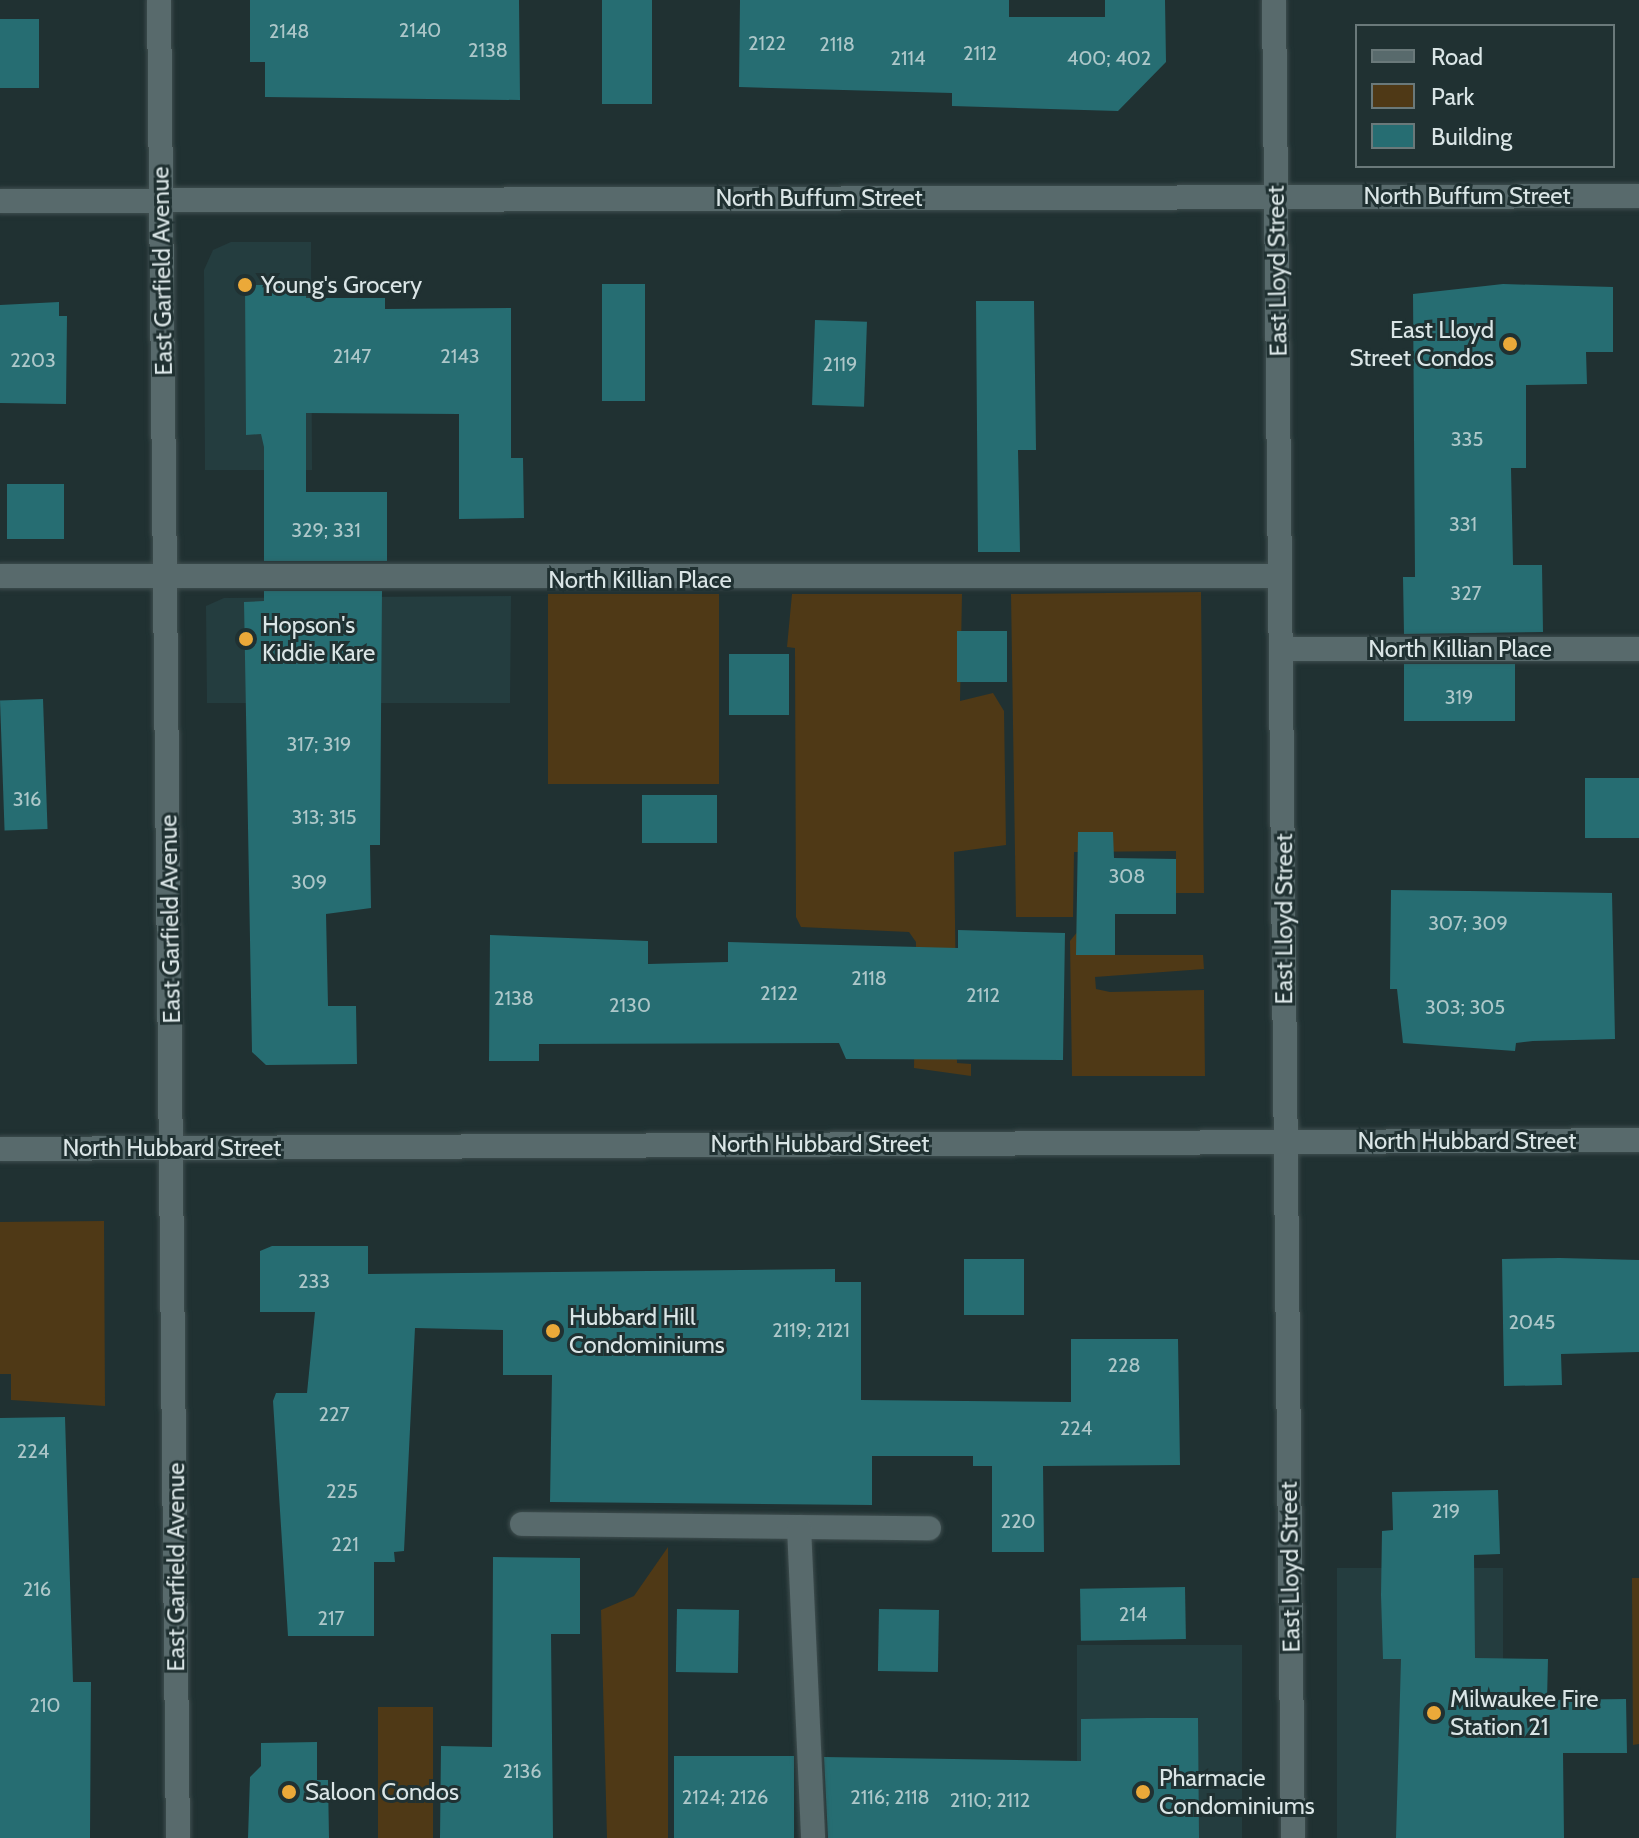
<!DOCTYPE html>
<html>
<head>
<meta charset="utf-8">
<style>
  body { margin:0 }
  #map { position:relative; width:1639px; height:1838px; overflow:hidden; background:#203132; font-family:Cabin,sans-serif }
  div>[style] { position:absolute }
  [style*='--x'] { left:calc(var(--x)*1px); top:calc(var(--y)*1px); width:calc(var(--w)*1px); rotate:calc(var(--a)*1deg) }
  .built>* { inset:0; background:#243d3f; transform-origin:0 0 }
  .green>* { inset:0; background:#4f3916; transform-origin:0 0 }
  .building>* { inset:0; background:#266d72; transform-origin:0 0 }
  .roads { filter:drop-shadow(0 0 2px #3f4e4f) drop-shadow(0 0 2px #3f4e4f) }
  .lane>* { height:24px; margin:-12px; padding:0 12px; transform-origin:12px; border-radius:12px; background:#586a6c }
  .street>* { height:24px; margin:-12px; padding:0 12px; transform-origin:12px; border-radius:12px; background:#586a6c }
  .dots>* { width:22px; height:22px; translate:-50% -50%; box-sizing:border-box; border:4px solid #203132; border-radius:50% }
  span { translate:-50% -50%; white-space:nowrap; text-align:center; line-height:1.15; -webkit-text-stroke:6px #203132; paint-order:stroke }
  .number-label { font-size:20px; color:#adc7c9 }
  .number-label span { -webkit-text-stroke-width:0 }
  .street-label { font-size:24px; color:#dae5e6 }
  .poi-label { font-size:24px; color:#dae5e6 }
  .left { translate:0 -50%; text-align:left }
  .right { translate:-100% -50%; text-align:right }
  .legend { position:absolute; left:1355px; top:24px; width:260px; height:144px; box-sizing:border-box; background:#203132; border:2px solid #6a797a; margin:0; padding:10px 14px; list-style:none; font-size:24px; color:#dae5e6 }
  .legend li { display:flex; align-items:center; gap:16px; height:40px }
  .legend b { width:40px; border:2px solid #6a797a }
</style>
</head>
<body>
<div id="map">
  <div class="built">
    <i style="clip-path:polygon(231px 242px,311px 242px,312px 470px,205px 470px,204px 270px,213px 250px)"></i>
    <i style="clip-path:polygon(511px 596px,510px 703px,207px 703px,206px 606px,224px 598px)"></i>
    <i style="left:1503px;top:1568px;width:270px;height:166px;rotate:90deg"></i>
    <i style="left:1242px;top:1645px;width:193px;height:165px;rotate:90deg"></i>
  </div>
  <div class="green">
    <i style="clip-path:polygon(1201px 592px,1204px 893px,1176px 893px,1176px 851px,1074px 852px,1073px 917px,1016px 917px,1011px 594px)"></i>
    <i style="left:548px;top:594px;width:171px;height:190px"></i>
    <i style="clip-path:polygon(792px 594px,962px 594px,960px 701px,993px 693px,1004px 711px,1006px 845px,954px 852px,957px 1063px,971px 1064px,971px 1076px,914px 1068px,916px 942px,909px 932px,801px 927px,796px 917px,795px 648px,787px 647px)"></i>
    <i style="clip-path:polygon(1078px 931px,1079px 955px,1203px 955px,1204px 969px,1095px 977px,1096px 989px,1110px 992px,1204px 990px,1205px 1076px,1072px 1076px,1070px 941px)"></i>
    <i style="clip-path:polygon(104px 1221px,105px 1406px,11px 1400px,11px 1374px,0 1374px,0 1222px)"></i>
    <i style="clip-path:polygon(668px 1547px,668px 1838px,607px 1838px,601px 1610px,634px 1596px)"></i>
    <i style="clip-path:polygon(1632px 1578px,1639px 1578px,1639px 1744px,1633px 1745px)"></i>
    <i style="left:378px;top:1707px;width:55px;height:131px"></i>
  </div>
  <div class="building">
    <i style="clip-path:polygon(250px 0,519px 0,520px 100px,265px 97px,265px 62px,250px 62px)"></i>
    <i style="left:602px;top:0;width:50px;height:104px"></i>
    <i style="clip-path:polygon(740px 0,1009px 0,1009px 17px,1105px 17px,1105px 0,1165px 0,1166px 62px,1118px 111px,952px 106px,952px 93px,739px 87px)"></i>
    <i style="left:0;top:19px;width:39px;height:69px"></i>
    <i style="left:602px;top:284px;width:43px;height:117px"></i>
    <i style="clip-path:polygon(1503px 284px,1613px 287px,1613px 352px,1586px 352px,1587px 384px,1526px 385px,1526px 468px,1511px 468px,1513px 565px,1542px 565px,1543px 632px,1404px 634px,1403px 577px,1415px 577px,1413px 294px)"></i>
    <i style="clip-path:polygon(245px 285px,306px 285px,306px 298px,385px 298px,385px 309px,511px 308px,511px 458px,523px 458px,524px 518px,459px 519px,459px 414px,306px 413px,306px 492px,387px 492px,387px 561px,264px 561px,264px 447px,261px 434px,246px 435px)"></i>
    <i style="clip-path:polygon(976px 301px,1034px 301px,1036px 450px,1018px 450px,1020px 552px,978px 552px)"></i>
    <i style="clip-path:polygon(59px 302px,59px 316px,67px 316px,66px 404px,0 403px,0 305px)"></i>
    <i style="left:815px;top:320px;width:52px;height:85px;rotate:2deg"></i>
    <i style="left:7px;top:484px;width:57px;height:55px"></i>
    <i style="clip-path:polygon(264px 591px,382px 591px,380px 845px,370px 845px,371px 908px,326px 914px,328px 1006px,356px 1006px,357px 1064px,266px 1065px,252px 1052px,244px 602px,264px 601px)"></i>
    <i style="left:1007px;top:631px;width:51px;height:50px;rotate:90deg"></i>
    <i style="left:729px;top:654px;width:60px;height:61px"></i>
    <i style="left:1404px;top:664px;width:111px;height:57px"></i>
    <i style="left:43px;top:699px;width:130px;height:43px;rotate:88deg"></i>
    <i style="left:1585px;top:778px;width:54px;height:60px"></i>
    <i style="left:642px;top:795px;width:75px;height:48px"></i>
    <i style="clip-path:polygon(1078px 832px,1113px 832px,1114px 858px,1176px 859px,1176px 914px,1115px 914px,1115px 955px,1076px 955px)"></i>
    <i style="clip-path:polygon(1391px 890px,1612px 893px,1615px 1039px,1533px 1041px,1516px 1043px,1515px 1051px,1403px 1043px,1397px 989px,1390px 989px)"></i>
    <i style="clip-path:polygon(958px 930px,1065px 933px,1063px 1060px,846px 1059px,839px 1043px,539px 1044px,539px 1061px,489px 1061px,490px 935px,648px 941px,648px 964px,728px 962px,728px 942px,958px 948px)"></i>
    <i style="clip-path:polygon(272px 1246px,368px 1246px,368px 1274px,835px 1269px,835px 1282px,861px 1282px,861px 1400px,1071px 1402px,1071px 1339px,1178px 1339px,1180px 1465px,1043px 1466px,1044px 1552px,992px 1552px,992px 1466px,973px 1466px,973px 1456px,872px 1456px,872px 1505px,550px 1502px,552px 1375px,503px 1375px,503px 1330px,415px 1328px,404px 1551px,394px 1552px,395px 1562px,374px 1562px,374px 1636px,288px 1636px,273px 1401px,276px 1393px,307px 1393px,315px 1312px,260px 1312px,260px 1251px)"></i>
    <i style="clip-path:polygon(1560px 1258px,1639px 1260px,1639px 1352px,1561px 1354px,1562px 1385px,1504px 1386px,1502px 1259px)"></i>
    <i style="left:964px;top:1259px;width:60px;height:56px"></i>
    <i style="clip-path:polygon(65px 1417px,73px 1682px,91px 1682px,90px 1838px,0 1838px,0 1418px)"></i>
    <i style="clip-path:polygon(1498px 1490px,1500px 1554px,1474px 1555px,1475px 1658px,1548px 1659px,1547px 1700px,1626px 1699px,1627px 1753px,1563px 1753px,1564px 1838px,1396px 1838px,1401px 1659px,1383px 1659px,1381px 1595px,1382px 1531px,1393px 1530px,1392px 1492px)"></i>
    <i style="clip-path:polygon(493px 1557px,580px 1558px,580px 1634px,551px 1634px,553px 1838px,440px 1838px,441px 1746px,492px 1747px)"></i>
    <i style="left:1185px;top:1587px;width:52px;height:105px;rotate:89deg"></i>
    <i style="left:677px;top:1609px;width:62px;height:63px;rotate:1deg"></i>
    <i style="left:879px;top:1609px;width:60px;height:62px;rotate:1deg"></i>
    <i style="clip-path:polygon(1148px 1718px,1198px 1718px,1199px 1838px,828px 1838px,824px 1757px,1081px 1761px,1081px 1719px)"></i>
    <i style="clip-path:polygon(317px 1742px,317px 1780px,328px 1780px,329px 1838px,248px 1838px,250px 1777px,261px 1766px,261px 1743px)"></i>
    <i style="left:674px;top:1756px;width:120px;height:82px"></i>
  </div>
  <div class="roads">
    <div class="lane">
      <i style="--x:0;--y:576;--w:1280;--a:0"></i>
      <i style="--x:1281;--y:649;--w:358;--a:0"></i>
      <i style="--x:522;--y:1524;--w:407;--a:0.6"></i>
      <i style="--x:799;--y:1527;--w:311;--a:87.4"></i>
    </div>
    <div class="street">
      <i style="--x:159;--y:0;--w:1838;--a:89.41"></i>
      <i style="--x:1274;--y:0;--w:1838;--a:89.41"></i>
      <i style="--x:0;--y:201;--w:1639;--a:-0.17"></i>
      <i style="--x:0;--y:1149;--w:1639;--a:-0.31"></i>
    </div>
  </div>
  <div class="dots">
    <i style="left:245px;top:285px;background:#eba939"></i>
    <i style="left:1510px;top:344px;background:#eba939"></i>
    <i style="left:246px;top:639px;background:#eba939"></i>
    <i style="left:553px;top:1331px;background:#eba939"></i>
    <i style="left:1434px;top:1713px;background:#eba939"></i>
    <i style="left:289px;top:1792px;background:#eba939"></i>
    <i style="left:1143px;top:1792px;background:#eba939"></i>
  </div>
  <div class="number-label">
    <span style="left:420px;top:30px">2140</span>
    <span style="left:289px;top:31px">2148</span>
    <span style="left:767px;top:43px">2122</span>
    <span style="left:837px;top:44px">2118</span>
    <span style="left:488px;top:50px">2138</span>
    <span style="left:980px;top:53px">2112</span>
    <span style="left:908px;top:58px">2114</span>
    <span style="left:1109px;top:58px">400; 402</span>
    <span style="left:352px;top:356px">2147</span>
    <span style="left:460px;top:356px">2143</span>
    <span style="left:33px;top:360px">2203</span>
    <span style="left:840px;top:364px">2119</span>
    <span style="left:1467px;top:439px">335</span>
    <span style="left:1463px;top:524px">331</span>
    <span style="left:326px;top:530px">329; 331</span>
    <span style="left:1466px;top:593px">327</span>
    <span style="left:1459px;top:697px">319</span>
    <span style="left:319px;top:744px">317; 319</span>
    <span style="left:27px;top:799px">316</span>
    <span style="left:324px;top:817px">313; 315</span>
    <span style="left:1127px;top:876px">308</span>
    <span style="left:309px;top:882px">309</span>
    <span style="left:1468px;top:923px">307; 309</span>
    <span style="left:869px;top:978px">2118</span>
    <span style="left:779px;top:993px">2122</span>
    <span style="left:983px;top:995px">2112</span>
    <span style="left:514px;top:998px">2138</span>
    <span style="left:630px;top:1005px">2130</span>
    <span style="left:1465px;top:1007px">303; 305</span>
    <span style="left:314px;top:1281px">233</span>
    <span style="left:1532px;top:1322px">2045</span>
    <span style="left:811px;top:1330px">2119; 2121</span>
    <span style="left:1124px;top:1365px">228</span>
    <span style="left:334px;top:1414px">227</span>
    <span style="left:1076px;top:1428px">224</span>
    <span style="left:33px;top:1451px">224</span>
    <span style="left:342px;top:1491px">225</span>
    <span style="left:1446px;top:1511px">219</span>
    <span style="left:1018px;top:1521px">220</span>
    <span style="left:345px;top:1544px">221</span>
    <span style="left:37px;top:1589px">216</span>
    <span style="left:1133px;top:1614px">214</span>
    <span style="left:331px;top:1618px">217</span>
    <span style="left:45px;top:1705px">210</span>
    <span style="left:522px;top:1771px">2136</span>
    <span style="left:725px;top:1797px">2124; 2126</span>
    <span style="left:890px;top:1797px">2116; 2118</span>
    <span style="left:990px;top:1800px">2110; 2112</span>
  </div>
  <div class="street-label">
    <span style="left:1467px;top:196px">North Buffum Street</span>
    <span style="left:819px;top:198px">North Buffum Street</span>
    <span style="left:162px;top:271px;rotate:-91deg">East Garfield Avenue</span>
    <span style="left:1277px;top:271px;rotate:-91deg">East Lloyd Street</span>
    <span style="left:640px;top:580px">North Killian Place</span>
    <span style="left:1460px;top:649px">North Killian Place</span>
    <span style="left:170px;top:919px;rotate:-91deg">East Garfield Avenue</span>
    <span style="left:1284px;top:919px;rotate:-90deg">East Lloyd Street</span>
    <span style="left:1467px;top:1141px">North Hubbard Street</span>
    <span style="left:820px;top:1144px">North Hubbard Street</span>
    <span style="left:172px;top:1148px">North Hubbard Street</span>
    <span style="left:176px;top:1567px;rotate:-90deg">East Garfield Avenue</span>
    <span style="left:1290px;top:1567px;rotate:-91deg">East Lloyd Street</span>
  </div>
  <div class="poi-label">
    <span class="left" style="left:261px;top:285px">Young's Grocery</span>
    <span class="right" style="left:1494px;top:344px">East Lloyd<br>Street Condos</span>
    <span class="left" style="left:262px;top:639px">Hopson's<br>Kiddie Kare</span>
    <span class="left" style="left:569px;top:1331px">Hubbard Hill<br>Condominiums</span>
    <span class="left" style="left:1450px;top:1713px">Milwaukee Fire<br>Station 21</span>
    <span class="left" style="left:1159px;top:1792px">Pharmacie<br>Condominiums</span>
    <span class="left" style="left:305px;top:1792px">Saloon Condos</span>
  </div>
  <ul class="legend">
  <li><b style="height:10px;background:#586a6c"></b>Road</li>
  <li><b style="height:22px;background:#4f3916"></b>Park</li>
  <li><b style="height:22px;background:#266d72"></b>Building</li>
  </ul>
</div>
</body>
</html>
